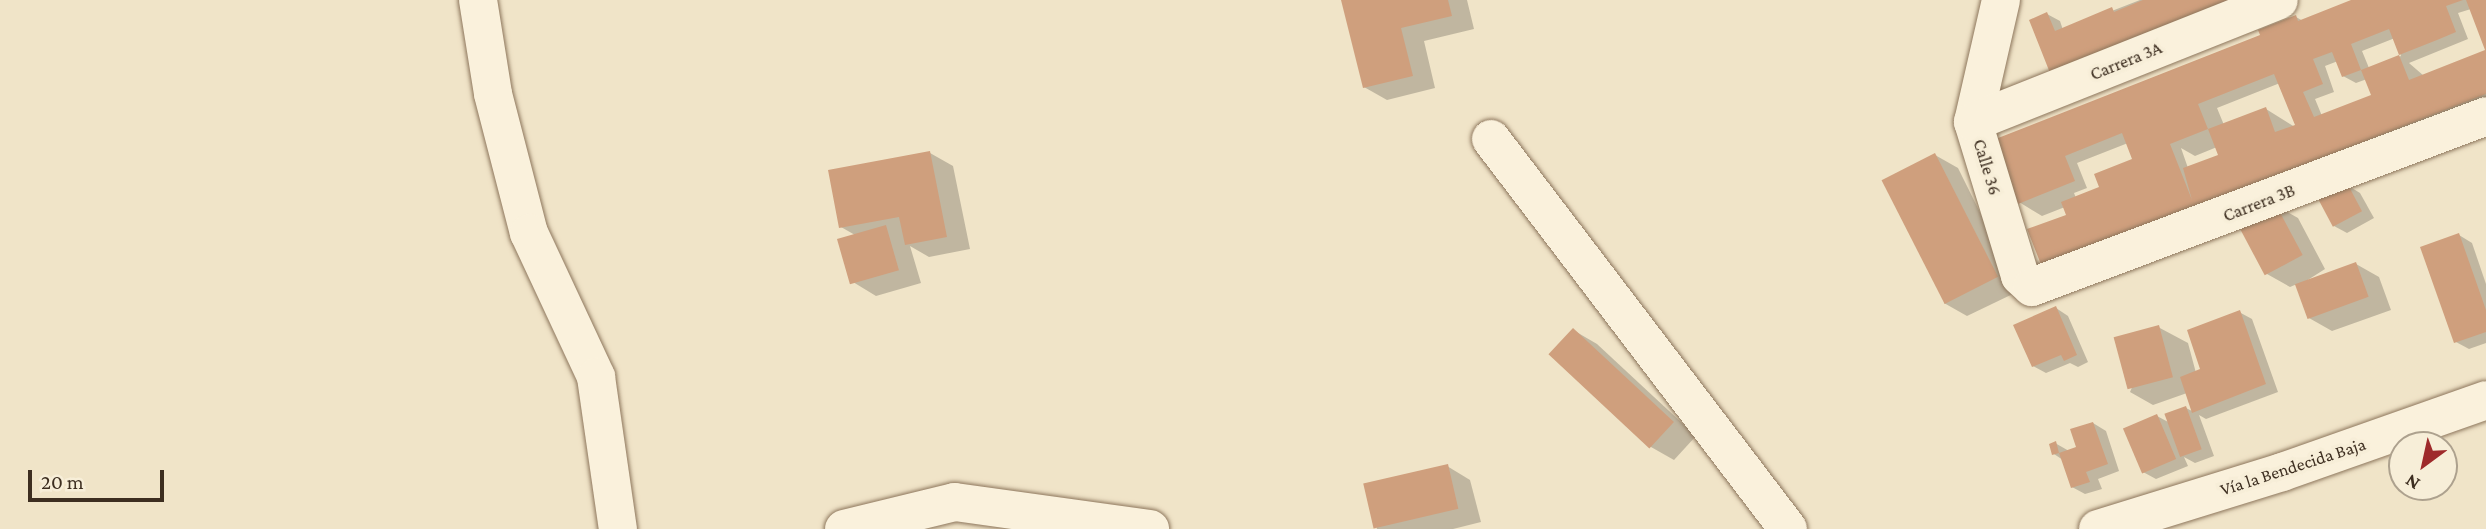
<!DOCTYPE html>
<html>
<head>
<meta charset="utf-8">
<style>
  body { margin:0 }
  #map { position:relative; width:2486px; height:529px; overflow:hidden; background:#f0e4c8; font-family:"Crimson Pro",serif }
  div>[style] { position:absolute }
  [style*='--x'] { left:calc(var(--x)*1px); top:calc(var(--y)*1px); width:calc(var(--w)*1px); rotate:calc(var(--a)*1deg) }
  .shadow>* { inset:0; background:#0003 }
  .building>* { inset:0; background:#cf9f7d; transform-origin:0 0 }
  .roads { filter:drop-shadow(0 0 2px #8d765c) drop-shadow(0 0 2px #8d765c) }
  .street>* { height:38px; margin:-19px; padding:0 19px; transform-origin:19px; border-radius:19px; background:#faf1dc }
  span { translate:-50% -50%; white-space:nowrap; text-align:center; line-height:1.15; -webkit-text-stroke:7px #f7eed8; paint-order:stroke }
  .street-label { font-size:18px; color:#3d2e20 }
  .north { position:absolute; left:2388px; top:431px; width:70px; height:70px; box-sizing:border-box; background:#f7eed8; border:2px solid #ada18e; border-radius:50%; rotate:213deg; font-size:19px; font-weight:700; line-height:28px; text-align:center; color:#3d2e20 }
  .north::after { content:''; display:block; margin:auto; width:24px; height:32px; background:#9e2a2b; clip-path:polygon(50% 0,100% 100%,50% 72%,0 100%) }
  .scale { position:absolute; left:28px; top:470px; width:136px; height:32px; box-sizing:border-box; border:4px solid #3d2e20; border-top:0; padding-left:9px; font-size:21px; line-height:24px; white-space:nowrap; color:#3d2e20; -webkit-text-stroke:5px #f7eed8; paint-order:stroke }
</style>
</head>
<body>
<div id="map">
  <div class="shadow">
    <i style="clip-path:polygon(1343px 0,1467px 0,1474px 29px,1424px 41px,1435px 88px,1387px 100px,1364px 87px)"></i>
    <i style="clip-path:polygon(2140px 0,2267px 0,2064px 79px,2047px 14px,2060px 21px,2063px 30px)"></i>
    <i style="clip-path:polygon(evenodd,2356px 0,2486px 0,2486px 47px,2471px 9px,2458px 13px,2468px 39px,2409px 63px,2424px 76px,2486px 51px,2486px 105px,2273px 204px,2298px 218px,2325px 269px,2303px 283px,2356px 264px,2379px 277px,2391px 310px,2332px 331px,2309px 318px,2297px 284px,2290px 287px,2267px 274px,2239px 224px,2068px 216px,2065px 207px,2042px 216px,2019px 202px,1995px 141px,2262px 36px,2296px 17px,2303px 21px,2356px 0,2395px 38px,2401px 56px,2369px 68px,2362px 51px,2395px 38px,2356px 0,2338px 61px,2343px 76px,2356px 83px,2367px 79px,2375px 99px,2322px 116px,2315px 99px,2334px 92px,2325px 66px,2338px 61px,2356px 0,2280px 83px,2298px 129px,2266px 109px,2224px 125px,2217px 108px,2280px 83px,2356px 0,2128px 143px,2135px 160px,2101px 188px,2076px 198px,2074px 193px,2087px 188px,2077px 163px,2128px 143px,2356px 0,2217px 147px,2221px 156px,2188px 168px,2181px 148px,2195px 156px,2217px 147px)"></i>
    <i style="clip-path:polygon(930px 153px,953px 166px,970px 249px,929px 257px,910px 246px,921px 283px,876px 296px,853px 282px,855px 235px,841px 227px)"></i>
    <i style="clip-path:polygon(1935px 155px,1958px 168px,2019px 291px,1967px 316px,1944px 303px)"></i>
    <i style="clip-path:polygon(2347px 185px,2360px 193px,2374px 218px,2347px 233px,2334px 226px)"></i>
    <i style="clip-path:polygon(2459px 235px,2472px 243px,2486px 284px,2486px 343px,2469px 349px,2456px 342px)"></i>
    <i style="clip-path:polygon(2056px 308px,2068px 316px,2088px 362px,2078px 367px,2070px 363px,2046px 373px,2033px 366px)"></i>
    <i style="clip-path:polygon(2239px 312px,2252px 319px,2278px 392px,2206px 419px,2199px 415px,2214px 456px,2195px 463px,2184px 457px,2188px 466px,2156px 479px,2143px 472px,2157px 416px,2170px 423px,2186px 408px,2194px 412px,2187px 393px,2153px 405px,2130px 392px,2158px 327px,2188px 343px,2196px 373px,2203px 370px)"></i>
    <i style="clip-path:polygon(1573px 330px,1597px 344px,1696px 436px,1674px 460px,1651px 447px)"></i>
    <i style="clip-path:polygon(2093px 423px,2106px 431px,2119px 471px,2098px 479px,2102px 489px,2085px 494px,2072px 487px,2063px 460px,2054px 454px,2055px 443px,2069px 451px,2079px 448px)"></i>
    <i style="clip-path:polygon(1447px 466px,1470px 480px,1481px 522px,1453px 529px,1377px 529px,1366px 486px)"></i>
  </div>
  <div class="building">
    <i style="clip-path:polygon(1341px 0,1448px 0,1452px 16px,1401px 28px,1413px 76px,1363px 88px)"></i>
    <i style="clip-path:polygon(2143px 0,2236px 0,2050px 73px,2029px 20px,2047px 12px,2055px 31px,2112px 7px,2114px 12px)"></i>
    <i style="clip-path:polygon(evenodd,2351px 0,2463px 0,2446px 6px,2456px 32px,2437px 40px,2399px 55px,2389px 29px,2351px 44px,2361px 70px,2399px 55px,2409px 80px,2485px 50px,2466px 0,2486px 0,2486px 94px,2042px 267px,2027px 229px,2066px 215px,2061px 202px,2099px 187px,2094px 174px,2132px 159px,2122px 133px,2065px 156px,2075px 181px,2018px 204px,1993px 140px,2260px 35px,2258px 30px,2296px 15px,2298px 21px,2351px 0,2332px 52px,2342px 77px,2361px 70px,2371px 95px,2314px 117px,2303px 92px,2323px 84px,2313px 59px,2332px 52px,2351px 0,2274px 74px,2295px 125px,2275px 132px,2266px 107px,2208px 129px,2218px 155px,2183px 168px,2192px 200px,2170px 144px,2208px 129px,2198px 104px,2274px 74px)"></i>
    <i style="clip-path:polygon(930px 151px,947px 237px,905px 245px,899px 217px,839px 228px,828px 170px)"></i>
    <i style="left:1935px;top:153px;width:139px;height:60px;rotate:63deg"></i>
    <i style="left:2347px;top:183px;width:32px;height:33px;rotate:62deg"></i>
    <i style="left:2275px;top:203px;width:59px;height:43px;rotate:62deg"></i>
    <i style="left:886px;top:225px;width:47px;height:51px;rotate:74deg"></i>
    <i style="clip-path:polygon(2459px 233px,2486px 310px,2486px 332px,2454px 343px,2420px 247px)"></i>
    <i style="left:2356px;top:262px;width:37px;height:65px;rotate:70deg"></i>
    <i style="clip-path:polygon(2056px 306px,2077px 355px,2064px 361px,2061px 355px,2032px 367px,2013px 325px)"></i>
    <i style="clip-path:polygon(2240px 310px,2266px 384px,2192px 413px,2180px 377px,2200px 369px,2187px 330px)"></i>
    <i style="left:2159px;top:325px;width:54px;height:47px;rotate:75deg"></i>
    <i style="left:1573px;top:328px;width:138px;height:36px;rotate:43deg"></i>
    <i style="left:2186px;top:406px;width:46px;height:23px;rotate:70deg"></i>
    <i style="left:2157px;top:414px;width:49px;height:37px;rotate:67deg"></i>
    <i style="clip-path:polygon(2093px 422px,2108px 464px,2086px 472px,2090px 482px,2071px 488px,2059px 453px,2052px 455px,2049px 444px,2056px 441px,2059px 453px,2076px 447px,2070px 429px)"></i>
    <i style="left:1448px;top:464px;width:46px;height:87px;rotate:77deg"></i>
  </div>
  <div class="roads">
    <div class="street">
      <i style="--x:478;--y:0;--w:95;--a:80.9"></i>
      <i style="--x:493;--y:94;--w:144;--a:75.5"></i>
      <i style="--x:529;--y:233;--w:159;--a:65"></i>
      <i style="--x:596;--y:377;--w:154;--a:81.8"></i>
      <i style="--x:2001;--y:0;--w:125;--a:102.9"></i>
      <i style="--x:1973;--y:122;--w:161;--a:73"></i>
      <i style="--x:2020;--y:276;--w:16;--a:43"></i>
      <i style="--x:2032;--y:287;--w:485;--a:-20.6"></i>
      <i style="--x:1973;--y:122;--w:329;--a:-21.7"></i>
      <i style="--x:1491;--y:139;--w:490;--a:52.7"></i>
      <i style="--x:844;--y:529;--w:114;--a:-13.7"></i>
      <i style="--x:955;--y:502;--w:197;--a:7.9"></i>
      <i style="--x:2098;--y:529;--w:193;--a:-17.2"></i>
      <i style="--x:2282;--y:472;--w:216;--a:-19.4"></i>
    </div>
  </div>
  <div class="street-label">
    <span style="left:2126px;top:61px;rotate:-22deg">Carrera 3A</span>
    <span style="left:1987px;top:167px;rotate:73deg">Calle 36</span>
    <span style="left:2259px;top:203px;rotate:-21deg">Carrera 3B</span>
    <span style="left:2293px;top:467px;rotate:-18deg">Vía la Bendecida Baja</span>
  </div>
  <div class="north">N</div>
  <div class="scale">20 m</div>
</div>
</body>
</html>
